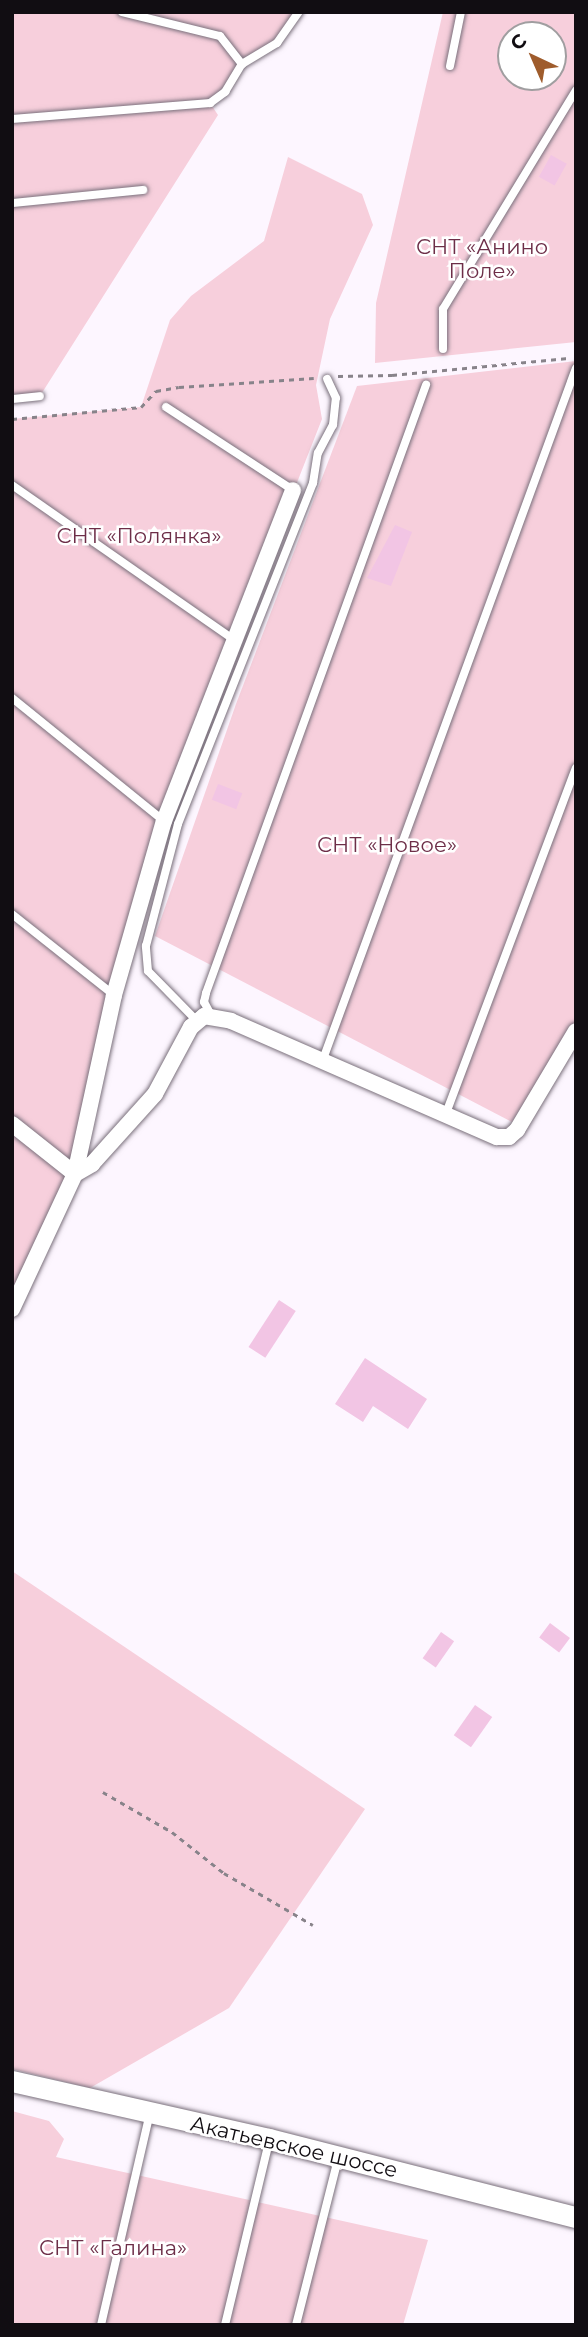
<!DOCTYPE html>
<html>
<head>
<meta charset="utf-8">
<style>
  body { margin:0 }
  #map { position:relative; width:588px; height:2337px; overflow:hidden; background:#fdf6ff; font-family:Montserrat,sans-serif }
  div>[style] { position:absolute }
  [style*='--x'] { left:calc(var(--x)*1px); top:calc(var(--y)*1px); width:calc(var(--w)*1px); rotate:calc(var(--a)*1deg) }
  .green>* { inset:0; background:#f7cfdc }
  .building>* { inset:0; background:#f2c5e4; transform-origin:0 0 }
  .path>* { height:2.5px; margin-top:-1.25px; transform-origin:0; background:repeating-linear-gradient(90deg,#88838a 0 5px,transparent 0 10px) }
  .roads { filter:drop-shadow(0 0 2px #7a707c) drop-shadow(0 0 2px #7a707c) }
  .service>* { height:8px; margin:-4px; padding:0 4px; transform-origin:4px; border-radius:4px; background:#fff }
  .minor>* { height:16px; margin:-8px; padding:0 8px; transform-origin:8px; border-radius:8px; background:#fff }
  .secondary>* { height:21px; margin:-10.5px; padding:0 10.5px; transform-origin:10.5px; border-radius:10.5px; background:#fff }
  span { translate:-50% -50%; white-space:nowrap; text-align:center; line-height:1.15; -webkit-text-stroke:5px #fff; paint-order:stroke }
  .park-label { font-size:21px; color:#6d2e48 }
  .street-label { font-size:21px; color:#110d12 }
  .frame { position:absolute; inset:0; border:14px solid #110d12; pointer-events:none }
  .north { position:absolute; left:497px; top:21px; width:70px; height:70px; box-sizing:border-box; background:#fff; border:2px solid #a09ea0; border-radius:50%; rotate:316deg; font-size:19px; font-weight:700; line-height:28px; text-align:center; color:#110d12 }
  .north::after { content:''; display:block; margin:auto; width:24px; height:32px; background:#9f5c2c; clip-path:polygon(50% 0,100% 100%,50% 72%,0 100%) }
</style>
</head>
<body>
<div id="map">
  <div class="green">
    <i style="clip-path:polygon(12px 12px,299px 12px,277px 43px,242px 64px,225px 92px,210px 103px,218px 115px,40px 396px,12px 399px)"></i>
    <i style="clip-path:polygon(evenodd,443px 12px,576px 12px,576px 342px,375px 363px,376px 303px,443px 12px,511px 35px,553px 35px,553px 77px,511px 77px,511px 35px)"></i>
    <i style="clip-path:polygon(288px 157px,362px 194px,373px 225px,330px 319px,316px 385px,322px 419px,164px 821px,75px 1174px,12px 1309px,12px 419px,141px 407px,170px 320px,191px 296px,264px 241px)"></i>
    <i style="clip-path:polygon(576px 361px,576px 1023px,512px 1122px,155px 936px,236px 704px,357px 386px)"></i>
    <i style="clip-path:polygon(12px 1571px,365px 1809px,229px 2008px,90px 2088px,12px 2069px)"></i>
    <i style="clip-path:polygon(12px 2111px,49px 2121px,64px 2139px,56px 2157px,428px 2240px,403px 2325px,12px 2325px)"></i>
  </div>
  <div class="building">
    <i style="left:551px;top:155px;width:18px;height:25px;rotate:29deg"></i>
    <i style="clip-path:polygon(395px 525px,412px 532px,391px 586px,367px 578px)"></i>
    <i style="left:218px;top:784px;width:26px;height:17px;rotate:21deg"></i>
    <i style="left:279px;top:1300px;width:20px;height:56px;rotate:33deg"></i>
    <i style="clip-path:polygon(365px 1358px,427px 1399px,408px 1429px,373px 1406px,363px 1422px,335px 1404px)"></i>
    <i style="left:550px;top:1623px;width:25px;height:18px;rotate:37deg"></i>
    <i style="left:441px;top:1632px;width:16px;height:32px;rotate:35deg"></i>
    <i style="left:475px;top:1705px;width:21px;height:37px;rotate:35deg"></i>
  </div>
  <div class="path">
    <i style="--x:338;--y:376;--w:54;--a:-1.1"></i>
    <i style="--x:392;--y:375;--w:177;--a:-5.5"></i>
    <i style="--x:12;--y:419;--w:130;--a:-5.3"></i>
    <i style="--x:141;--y:407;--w:22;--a:-47"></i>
    <i style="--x:156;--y:391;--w:23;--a:-10"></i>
    <i style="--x:179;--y:387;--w:135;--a:-3.8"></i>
    <i style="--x:103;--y:1792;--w:80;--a:30.1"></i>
    <i style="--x:172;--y:1832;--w:66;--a:38.3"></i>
    <i style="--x:224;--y:1873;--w:103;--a:30.3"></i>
  </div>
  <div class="roads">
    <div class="service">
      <i style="--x:122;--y:12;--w:101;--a:13.8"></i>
      <i style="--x:220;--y:36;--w:36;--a:52"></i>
      <i style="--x:450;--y:66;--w:55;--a:-78.5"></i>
      <i style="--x:12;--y:119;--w:199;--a:-4.6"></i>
      <i style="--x:210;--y:103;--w:19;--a:-36"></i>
      <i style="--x:225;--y:92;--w:33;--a:-59"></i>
      <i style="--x:242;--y:64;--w:41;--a:-31"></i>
      <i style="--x:277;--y:43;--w:38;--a:-55"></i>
      <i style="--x:12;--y:203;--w:132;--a:-5.7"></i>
      <i style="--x:443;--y:349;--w:40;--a:-90"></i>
      <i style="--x:443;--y:309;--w:256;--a:-58.7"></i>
      <i style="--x:12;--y:399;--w:28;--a:-6"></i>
      <i style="--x:166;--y:407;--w:152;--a:33.2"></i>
      <i style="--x:12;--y:485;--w:271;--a:34.9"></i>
      <i style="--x:12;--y:698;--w:196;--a:39"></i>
      <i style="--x:12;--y:914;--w:130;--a:38.5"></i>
      <i style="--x:212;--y:1017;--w:17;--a:-118"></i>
      <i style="--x:204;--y:1002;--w:9;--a:-77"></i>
      <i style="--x:206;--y:993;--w:647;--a:-70.11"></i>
      <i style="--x:197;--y:1021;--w:70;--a:-134.4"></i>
      <i style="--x:148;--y:971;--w:25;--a:-95"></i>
      <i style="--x:146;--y:946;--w:126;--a:-75.3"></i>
      <i style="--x:178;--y:824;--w:367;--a:-68.4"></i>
      <i style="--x:313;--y:483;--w:30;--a:-81"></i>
      <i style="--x:318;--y:453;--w:32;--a:-62"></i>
      <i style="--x:333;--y:425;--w:27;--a:-84"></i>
      <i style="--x:336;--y:398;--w:21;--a:-115"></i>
      <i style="--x:322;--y:1062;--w:739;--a:-69.9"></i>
      <i style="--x:445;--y:1116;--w:372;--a:-69.4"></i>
      <i style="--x:101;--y:2325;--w:218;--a:-77"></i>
      <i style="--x:225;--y:2325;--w:188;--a:-76.5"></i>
      <i style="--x:296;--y:2325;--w:171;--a:-75.8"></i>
    </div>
    <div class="minor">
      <i style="--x:12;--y:1124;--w:80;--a:38.4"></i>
      <i style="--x:75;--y:1174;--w:20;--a:-30"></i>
      <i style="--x:92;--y:1164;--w:94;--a:-48"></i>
      <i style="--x:155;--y:1094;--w:76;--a:-61.8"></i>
      <i style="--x:191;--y:1027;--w:17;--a:-40"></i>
      <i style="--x:204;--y:1016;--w:27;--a:10"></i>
      <i style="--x:231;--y:1021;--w:290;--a:23.6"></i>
      <i style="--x:497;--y:1137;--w:12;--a:0"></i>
      <i style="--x:509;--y:1137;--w:11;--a:-41"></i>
      <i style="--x:517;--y:1130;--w:115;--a:-59.2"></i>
      <i style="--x:12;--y:1309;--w:149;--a:-65"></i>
      <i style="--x:75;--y:1174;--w:183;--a:-77.7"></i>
      <i style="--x:114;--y:995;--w:181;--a:-74"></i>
      <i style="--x:164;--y:821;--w:355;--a:-68.7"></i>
    </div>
    <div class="secondary">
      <i style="--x:12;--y:2081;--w:263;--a:12.7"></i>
      <i style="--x:269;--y:2139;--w:317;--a:14.3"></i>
    </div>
  </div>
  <div class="park-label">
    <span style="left:482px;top:259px">СНТ «Анино<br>Поле»</span>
    <span style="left:139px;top:536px">СНТ «Полянка»</span>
    <span style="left:387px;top:845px">СНТ «Новое»</span>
    <span style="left:113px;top:2248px">СНТ «Галина»</span>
  </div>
  <div class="street-label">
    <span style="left:294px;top:2147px;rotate:13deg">Акатьевское шоссе</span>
  </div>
  <div class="frame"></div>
  <div class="north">С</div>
</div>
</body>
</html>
